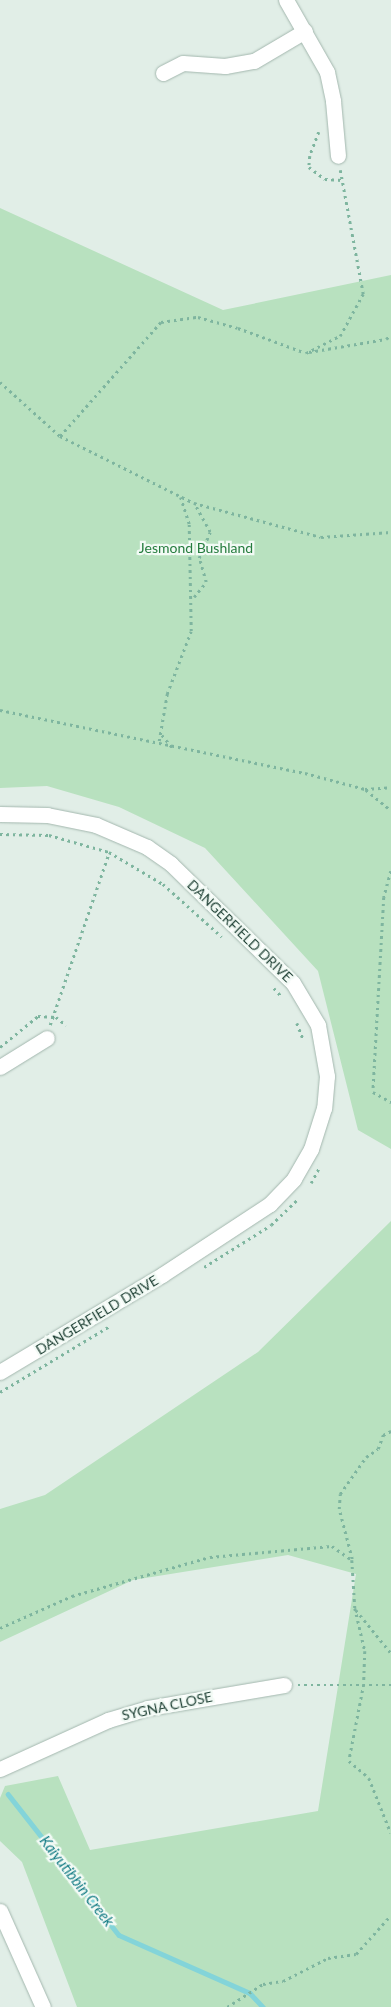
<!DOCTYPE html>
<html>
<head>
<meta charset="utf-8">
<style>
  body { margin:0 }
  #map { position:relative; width:391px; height:2007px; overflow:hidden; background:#e1eee7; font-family:Lato,sans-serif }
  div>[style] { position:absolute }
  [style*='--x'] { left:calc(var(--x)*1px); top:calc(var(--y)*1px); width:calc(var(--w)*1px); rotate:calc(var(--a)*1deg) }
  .green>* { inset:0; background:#b8e1bf }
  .stream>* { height:4.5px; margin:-2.25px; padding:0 2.25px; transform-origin:2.25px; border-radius:2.25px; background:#83d4d9 }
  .path>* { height:2.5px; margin-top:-1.25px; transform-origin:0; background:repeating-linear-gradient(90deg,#7eb59f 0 2.5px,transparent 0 6.5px) }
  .roads { filter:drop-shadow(0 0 1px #a3b7ae) drop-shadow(0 0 1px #a3b7ae) }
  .street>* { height:15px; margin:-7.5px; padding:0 7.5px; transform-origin:7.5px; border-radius:7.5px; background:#fff }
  span { translate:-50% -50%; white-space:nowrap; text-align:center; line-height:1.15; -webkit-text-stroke:4.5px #f2faf5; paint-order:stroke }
  .park-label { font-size:14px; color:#257c3e }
  .street-label { font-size:14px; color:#1f4135 }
  .water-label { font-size:15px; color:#127b84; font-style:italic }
</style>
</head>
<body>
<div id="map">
  <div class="green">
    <i style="clip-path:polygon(0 208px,223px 310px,391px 275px,391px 1149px,358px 1130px,318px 971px,205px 848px,119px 807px,47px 786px,0 788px)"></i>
    <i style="clip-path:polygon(391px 1221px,391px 2007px,77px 2007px,22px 1862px,0 1841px,0 1798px,5px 1786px,58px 1776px,90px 1850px,318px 1811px,356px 1574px,288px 1555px,133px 1580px,0 1642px,0 1509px,45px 1495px,258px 1352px)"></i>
  </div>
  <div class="stream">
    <i style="--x:8;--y:1794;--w:179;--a:51.8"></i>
    <i style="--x:119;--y:1935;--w:143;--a:23.9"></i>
    <i style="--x:250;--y:1993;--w:19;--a:47"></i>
  </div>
  <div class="path">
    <i style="--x:319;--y:132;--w:26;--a:111"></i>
    <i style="--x:310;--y:156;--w:11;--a:95"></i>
    <i style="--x:309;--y:167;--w:20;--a:37"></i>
    <i style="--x:325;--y:179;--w:17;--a:3"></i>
    <i style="--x:309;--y:352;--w:78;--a:-9.6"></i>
    <i style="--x:386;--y:339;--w:6;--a:-39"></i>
    <i style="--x:0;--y:382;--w:81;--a:42"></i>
    <i style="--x:60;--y:436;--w:150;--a:26.6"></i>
    <i style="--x:194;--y:503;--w:131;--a:15"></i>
    <i style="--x:321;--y:537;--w:70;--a:-4.1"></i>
    <i style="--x:60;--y:436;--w:152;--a:-48.5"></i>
    <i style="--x:161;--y:322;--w:37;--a:-8"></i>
    <i style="--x:198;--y:317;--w:41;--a:15.4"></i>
    <i style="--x:238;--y:328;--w:72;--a:20.2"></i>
    <i style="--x:306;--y:353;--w:38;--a:-27"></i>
    <i style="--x:340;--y:336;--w:48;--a:-61.3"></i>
    <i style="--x:363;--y:294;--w:126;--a:-100.5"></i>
    <i style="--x:194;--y:597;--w:19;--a:-51"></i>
    <i style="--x:206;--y:582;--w:25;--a:-106"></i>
    <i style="--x:199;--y:558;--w:28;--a:-67"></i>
    <i style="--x:210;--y:532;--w:33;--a:-119"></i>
    <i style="--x:0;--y:710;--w:311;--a:11.7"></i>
    <i style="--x:305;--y:773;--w:62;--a:14.9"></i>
    <i style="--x:365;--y:789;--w:26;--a:-4"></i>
    <i style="--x:162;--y:735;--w:16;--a:50"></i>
    <i style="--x:159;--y:741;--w:48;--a:-80.3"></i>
    <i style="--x:167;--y:694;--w:67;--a:-69.1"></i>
    <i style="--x:191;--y:631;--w:107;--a:-91.1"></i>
    <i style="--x:189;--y:524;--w:28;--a:-108"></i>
    <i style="--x:366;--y:790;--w:32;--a:39"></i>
    <i style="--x:0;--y:834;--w:49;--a:1.2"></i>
    <i style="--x:49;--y:835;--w:62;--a:15.8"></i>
    <i style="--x:109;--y:852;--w:63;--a:30.7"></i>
    <i style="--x:163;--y:884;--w:79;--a:41.9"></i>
    <i style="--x:391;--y:871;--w:27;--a:105"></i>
    <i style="--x:384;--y:897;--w:195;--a:93.2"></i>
    <i style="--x:373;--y:1092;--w:21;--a:29"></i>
    <i style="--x:274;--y:988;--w:12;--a:48"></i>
    <i style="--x:297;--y:1023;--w:19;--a:69"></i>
    <i style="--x:50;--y:1025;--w:182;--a:-71.1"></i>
    <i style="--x:0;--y:1047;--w:49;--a:-39.2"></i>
    <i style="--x:38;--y:1016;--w:18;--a:3"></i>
    <i style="--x:56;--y:1017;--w:13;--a:39"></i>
    <i style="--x:311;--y:1183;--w:19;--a:-62"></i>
    <i style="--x:204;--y:1267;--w:79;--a:-32.1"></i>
    <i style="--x:271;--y:1225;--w:37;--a:-44"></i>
    <i style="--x:0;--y:1392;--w:128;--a:-31"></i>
    <i style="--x:352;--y:1559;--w:52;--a:-104.6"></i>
    <i style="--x:339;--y:1509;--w:15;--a:-86"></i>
    <i style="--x:340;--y:1494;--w:45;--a:-54.9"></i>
    <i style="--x:366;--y:1457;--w:14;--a:-34"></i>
    <i style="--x:378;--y:1449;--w:15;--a:-70"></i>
    <i style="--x:383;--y:1435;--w:9;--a:-27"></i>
    <i style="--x:356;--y:1610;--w:55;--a:50.9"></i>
    <i style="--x:0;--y:1628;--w:79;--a:-24"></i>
    <i style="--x:72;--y:1596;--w:143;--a:-15.8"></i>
    <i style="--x:210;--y:1557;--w:122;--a:-5.2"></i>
    <i style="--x:332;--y:1546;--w:24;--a:35"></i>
    <i style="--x:352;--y:1560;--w:48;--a:86.4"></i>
    <i style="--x:355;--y:1608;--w:44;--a:76.9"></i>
    <i style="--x:365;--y:1651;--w:33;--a:92"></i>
    <i style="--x:364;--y:1684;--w:78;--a:101"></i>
    <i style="--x:349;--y:1761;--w:26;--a:40"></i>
    <i style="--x:369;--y:1778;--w:59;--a:68.2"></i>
    <i style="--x:298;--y:1685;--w:93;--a:0"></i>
    <i style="--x:227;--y:2007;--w:43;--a:-32.6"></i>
    <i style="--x:263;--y:1984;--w:20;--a:-9"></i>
    <i style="--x:283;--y:1981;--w:51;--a:-27.1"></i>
    <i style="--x:328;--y:1958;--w:28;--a:-8"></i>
    <i style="--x:356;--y:1954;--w:52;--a:-48.1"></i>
  </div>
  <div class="roads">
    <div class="street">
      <i style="--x:286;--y:0;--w:83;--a:60.3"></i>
      <i style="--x:327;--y:72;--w:30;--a:78"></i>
      <i style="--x:333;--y:101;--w:55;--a:84.8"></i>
      <i style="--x:163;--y:73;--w:22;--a:-27"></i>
      <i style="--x:183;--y:63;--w:42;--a:4.1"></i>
      <i style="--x:225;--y:66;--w:29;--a:-10"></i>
      <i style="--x:254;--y:61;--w:59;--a:-30.5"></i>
      <i style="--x:0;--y:814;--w:47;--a:1.2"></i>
      <i style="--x:47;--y:815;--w:50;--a:11.5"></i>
      <i style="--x:96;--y:825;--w:56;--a:23.3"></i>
      <i style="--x:147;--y:847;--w:29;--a:35"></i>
      <i style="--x:171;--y:864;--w:170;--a:44.3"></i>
      <i style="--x:293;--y:983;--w:49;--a:59.2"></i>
      <i style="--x:318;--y:1025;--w:52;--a:80"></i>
      <i style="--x:327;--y:1076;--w:32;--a:95"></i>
      <i style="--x:324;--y:1108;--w:43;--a:107.6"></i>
      <i style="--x:311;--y:1149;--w:34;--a:120"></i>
      <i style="--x:294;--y:1179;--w:35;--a:134"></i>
      <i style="--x:270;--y:1204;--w:129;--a:146.7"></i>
      <i style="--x:162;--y:1275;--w:189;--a:149.1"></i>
      <i style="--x:0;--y:1067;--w:55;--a:-31.7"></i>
      <i style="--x:0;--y:1769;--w:119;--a:-24.4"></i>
      <i style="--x:108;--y:1720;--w:42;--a:-16.7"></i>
      <i style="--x:148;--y:1708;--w:138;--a:-9.6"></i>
      <i style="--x:0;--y:1911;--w:105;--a:65.9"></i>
    </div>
  </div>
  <div class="park-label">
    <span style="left:196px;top:548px">Jesmond Bushland</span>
  </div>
  <div class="street-label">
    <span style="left:240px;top:931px;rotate:44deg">DANGERFIELD DRIVE</span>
    <span style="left:97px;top:1315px;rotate:-31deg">DANGERFIELD DRIVE</span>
    <span style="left:167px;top:1706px;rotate:-12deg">SYGNA CLOSE</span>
  </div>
  <div class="water-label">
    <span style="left:77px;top:1881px;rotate:52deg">Kaiyutibbin Creek</span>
  </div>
</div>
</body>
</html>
